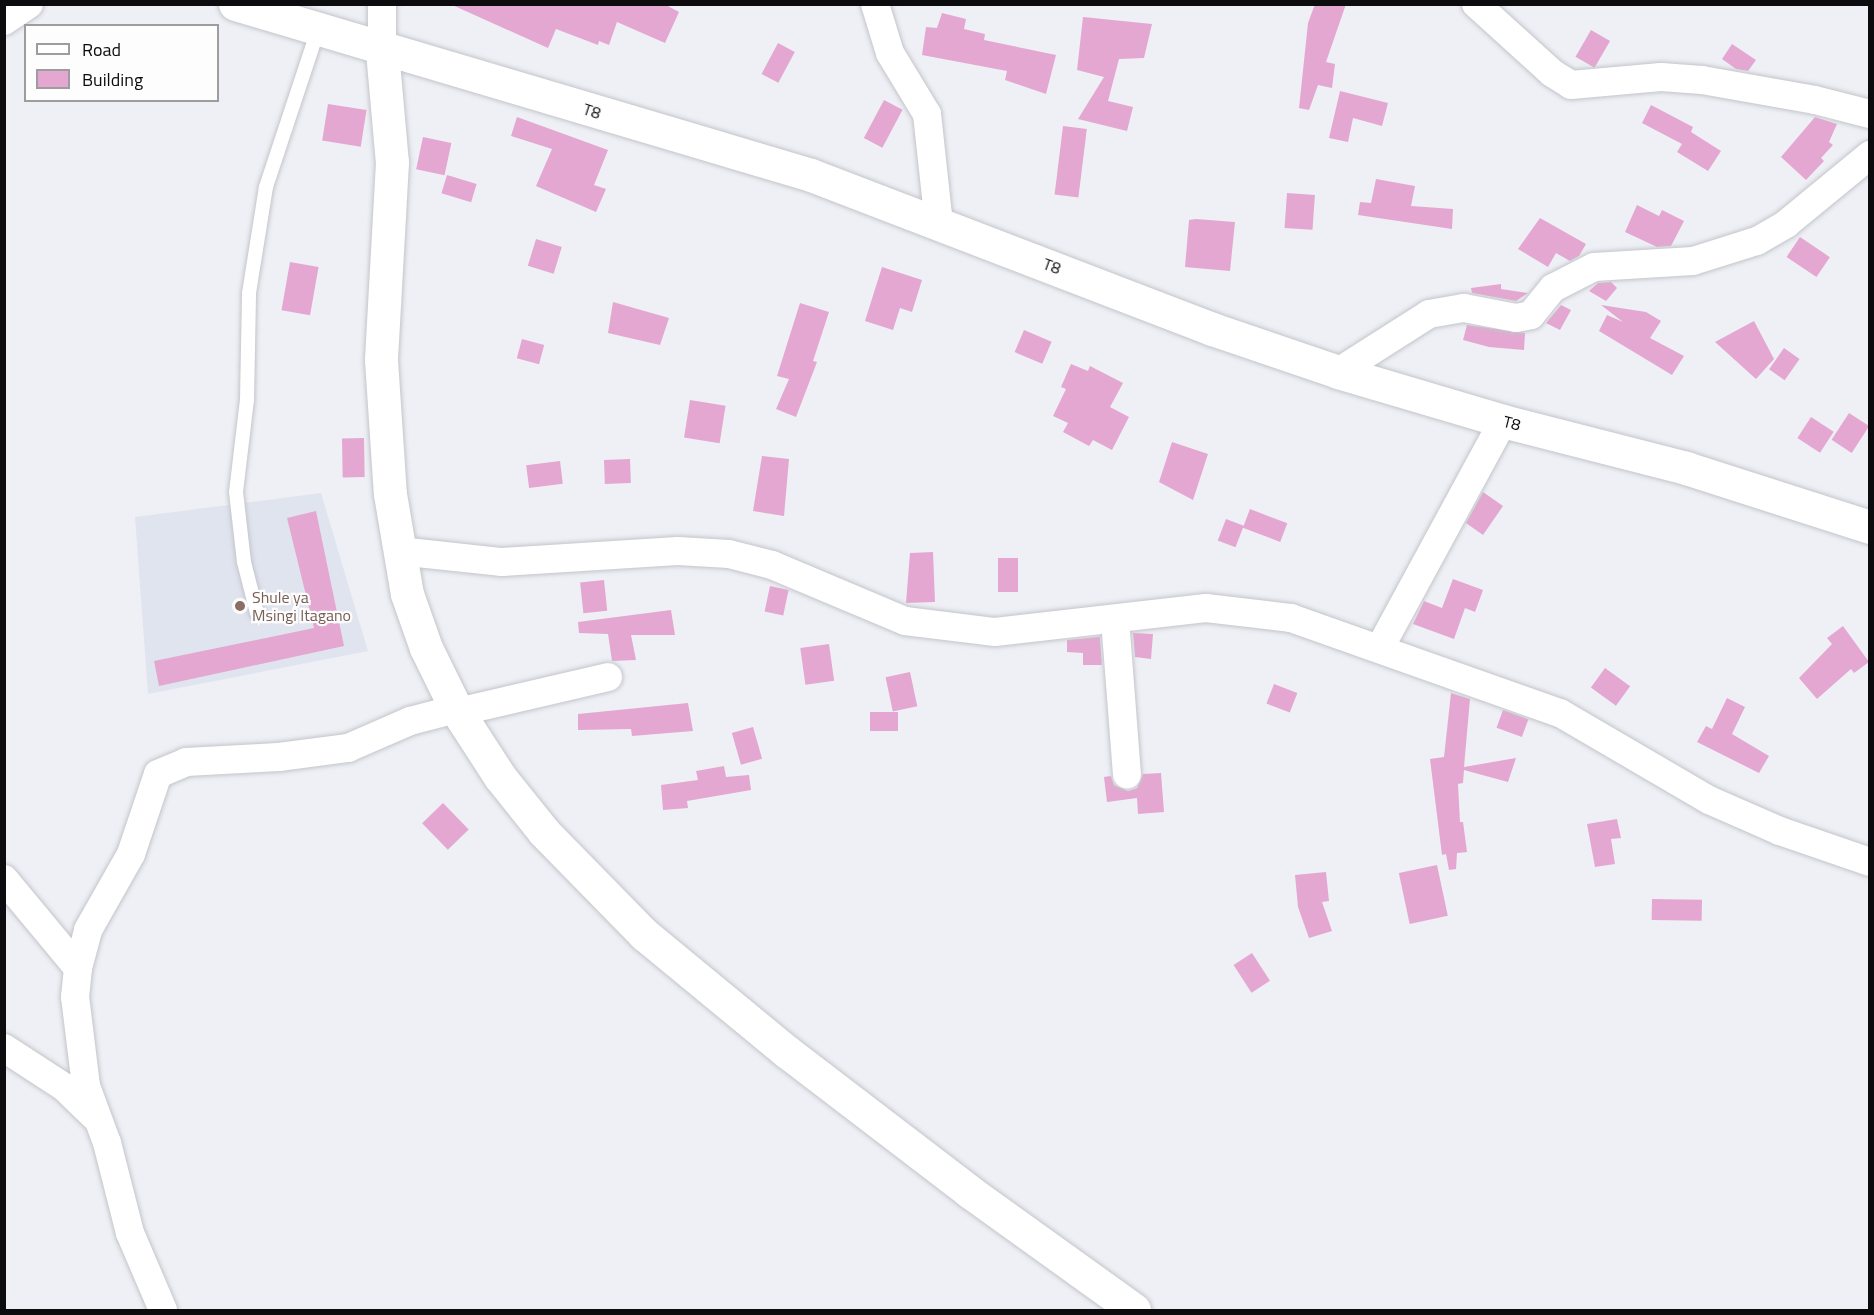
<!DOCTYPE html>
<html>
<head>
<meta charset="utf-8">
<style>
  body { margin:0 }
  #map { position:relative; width:1874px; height:1315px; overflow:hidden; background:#eef0f5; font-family:"Titillium Web",sans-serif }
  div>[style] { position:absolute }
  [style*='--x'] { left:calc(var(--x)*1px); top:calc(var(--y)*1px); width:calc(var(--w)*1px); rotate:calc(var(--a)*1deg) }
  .built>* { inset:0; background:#e0e4ef }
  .building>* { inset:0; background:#e4a7d1; transform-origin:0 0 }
  .roads { filter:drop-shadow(0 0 2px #c3c5ca) drop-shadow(0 0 2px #c3c5ca) }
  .service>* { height:14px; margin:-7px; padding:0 7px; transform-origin:7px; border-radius:7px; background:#fff }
  .minor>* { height:28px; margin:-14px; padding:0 14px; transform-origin:14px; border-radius:14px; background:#fff }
  .tertiary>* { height:33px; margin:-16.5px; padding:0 16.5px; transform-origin:16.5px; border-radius:16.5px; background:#fff }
  .dots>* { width:16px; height:16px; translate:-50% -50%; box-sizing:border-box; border:3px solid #fdfdfe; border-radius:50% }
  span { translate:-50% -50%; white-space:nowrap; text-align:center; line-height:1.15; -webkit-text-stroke:4.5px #fdfdfe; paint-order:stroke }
  .street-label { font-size:16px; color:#0c0c0e }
  .education-label { font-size:16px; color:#785e54 }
  .left { translate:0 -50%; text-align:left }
  .frame { position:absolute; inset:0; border:6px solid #0c0c0e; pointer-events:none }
  .legend { position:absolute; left:24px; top:24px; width:195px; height:78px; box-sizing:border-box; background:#fdfdfe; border:2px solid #9d9d9e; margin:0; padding:8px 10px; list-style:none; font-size:18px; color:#0c0c0e }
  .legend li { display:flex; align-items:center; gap:12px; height:30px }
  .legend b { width:30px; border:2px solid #9d9d9e }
</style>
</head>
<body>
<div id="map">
  <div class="built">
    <i style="clip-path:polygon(321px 493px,368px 651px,148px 694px,135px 517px)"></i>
  </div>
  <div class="building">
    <i style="clip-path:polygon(450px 4px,664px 4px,679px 12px,665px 43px,617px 22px,609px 45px,599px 41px,598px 45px,556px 29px,548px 48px)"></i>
    <i style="clip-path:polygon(1315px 4px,1346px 4px,1326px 62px,1335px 64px,1332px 88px,1318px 85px,1309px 110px,1299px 108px,1308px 23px)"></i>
    <i style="clip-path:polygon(942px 13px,966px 19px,964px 29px,985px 34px,984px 40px,1056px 55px,1046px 94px,1005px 80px,1007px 71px,922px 55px,926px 27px,937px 28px)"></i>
    <i style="clip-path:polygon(1083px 17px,1152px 24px,1144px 58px,1119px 59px,1108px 101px,1133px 107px,1127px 131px,1078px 119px,1104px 77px,1077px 70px)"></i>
    <i style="left:1591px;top:30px;width:22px;height:31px;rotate:30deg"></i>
    <i style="left:778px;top:43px;width:19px;height:35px;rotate:28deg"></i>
    <i style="clip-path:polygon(1732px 44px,1756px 60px,1748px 71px,1736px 69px,1722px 59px)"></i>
    <i style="clip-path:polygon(1340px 91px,1388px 103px,1382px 126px,1353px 118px,1348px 142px,1329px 138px)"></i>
    <i style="left:884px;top:100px;width:21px;height:43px;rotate:28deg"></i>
    <i style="left:328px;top:104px;width:39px;height:37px;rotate:9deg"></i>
    <i style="clip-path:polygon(1651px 105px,1693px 127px,1691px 132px,1721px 151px,1708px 171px,1677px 152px,1682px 144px,1642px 123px)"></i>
    <i style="clip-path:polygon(517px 117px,608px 150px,594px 185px,606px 189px,596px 212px,536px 186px,552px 149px,511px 136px)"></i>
    <i style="clip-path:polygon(1815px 117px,1837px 124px,1829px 142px,1833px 145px,1821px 158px,1824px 161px,1806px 180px,1781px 157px)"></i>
    <i style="left:1063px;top:126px;width:24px;height:69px;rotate:7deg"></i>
    <i style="left:423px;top:137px;width:29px;height:33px;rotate:12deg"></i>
    <i style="left:447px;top:175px;width:31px;height:19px;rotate:17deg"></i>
    <i style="clip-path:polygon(1376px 179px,1415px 186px,1411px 206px,1453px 209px,1452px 229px,1358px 215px,1360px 202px,1371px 203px)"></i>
    <i style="left:1287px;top:193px;width:28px;height:35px;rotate:4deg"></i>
    <i style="clip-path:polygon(1637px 205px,1659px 216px,1662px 210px,1684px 221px,1671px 246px,1657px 247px,1625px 232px)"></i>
    <i style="clip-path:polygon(1540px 218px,1586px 244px,1579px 256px,1570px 261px,1556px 253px,1548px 267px,1518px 249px)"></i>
    <i style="clip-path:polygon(1196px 219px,1235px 222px,1230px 271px,1185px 267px,1189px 220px)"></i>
    <i style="left:1800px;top:237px;width:36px;height:24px;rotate:34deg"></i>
    <i style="left:536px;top:239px;width:27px;height:28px;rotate:17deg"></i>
    <i style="left:290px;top:262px;width:29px;height:49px;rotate:10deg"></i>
    <i style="clip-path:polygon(882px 267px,922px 280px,912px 312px,900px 308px,893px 330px,865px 321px)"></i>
    <i style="clip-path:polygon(1611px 282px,1617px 288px,1606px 301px,1589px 291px,1598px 283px)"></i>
    <i style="clip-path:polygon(1501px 284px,1501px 289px,1528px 293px,1516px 301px,1472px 293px,1471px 288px)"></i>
    <i style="clip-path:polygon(613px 302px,669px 318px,660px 345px,608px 333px)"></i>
    <i style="clip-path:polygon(800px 303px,829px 312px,813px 361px,817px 362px,796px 417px,776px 409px,789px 379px,777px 376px)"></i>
    <i style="clip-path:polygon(1561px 305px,1571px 310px,1560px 330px,1546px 323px)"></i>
    <i style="clip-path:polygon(1601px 305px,1646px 312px,1661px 321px,1650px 338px,1684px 356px,1672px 375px,1599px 331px,1607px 315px,1623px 322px)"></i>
    <i style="clip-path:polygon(1754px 321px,1774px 359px,1756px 379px,1715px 342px)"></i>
    <i style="clip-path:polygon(1467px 325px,1525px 333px,1524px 350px,1489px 347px,1463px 340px)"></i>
    <i style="left:1024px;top:330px;width:30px;height:24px;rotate:23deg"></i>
    <i style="left:522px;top:339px;width:23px;height:20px;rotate:15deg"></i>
    <i style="left:1784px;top:348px;width:19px;height:26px;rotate:35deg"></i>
    <i style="clip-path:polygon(1071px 364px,1088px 371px,1090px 366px,1123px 383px,1110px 407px,1129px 417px,1112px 450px,1093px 440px,1089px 446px,1063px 432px,1068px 423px,1053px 416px,1066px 389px,1061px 387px)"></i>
    <i style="left:690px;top:400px;width:36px;height:38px;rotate:9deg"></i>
    <i style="left:1849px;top:413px;width:24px;height:32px;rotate:33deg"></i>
    <i style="left:1811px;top:417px;width:27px;height:25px;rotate:33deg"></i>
    <i style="left:364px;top:438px;width:39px;height:22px;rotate:89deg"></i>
    <i style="clip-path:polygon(1172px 442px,1208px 454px,1193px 500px,1159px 482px)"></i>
    <i style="clip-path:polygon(762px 456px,789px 459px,784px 516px,753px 511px)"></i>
    <i style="left:630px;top:459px;width:24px;height:26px;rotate:88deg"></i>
    <i style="left:560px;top:461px;width:23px;height:34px;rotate:83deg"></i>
    <i style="clip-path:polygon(1483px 492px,1503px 506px,1483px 535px,1466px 523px)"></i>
    <i style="left:1250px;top:509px;width:40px;height:20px;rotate:21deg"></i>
    <i style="clip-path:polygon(316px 511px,344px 646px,159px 686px,154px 661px,314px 628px,287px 518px)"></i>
    <i style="left:1226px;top:519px;width:19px;height:23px;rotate:21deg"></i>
    <i style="clip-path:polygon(933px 552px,935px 602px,906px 603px,910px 553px)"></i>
    <i style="left:998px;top:558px;width:20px;height:34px"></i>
    <i style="clip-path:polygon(1453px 579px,1483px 590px,1475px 612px,1465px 608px,1454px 639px,1413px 624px,1424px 601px,1442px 608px)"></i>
    <i style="left:604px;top:580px;width:31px;height:24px;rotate:84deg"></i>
    <i style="left:770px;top:586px;width:19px;height:26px;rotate:12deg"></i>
    <i style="clip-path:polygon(671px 610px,675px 635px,631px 635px,636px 660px,612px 661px,608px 634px,579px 633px,578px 622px)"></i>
    <i style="clip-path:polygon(1843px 626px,1869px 662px,1854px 673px,1851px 669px,1817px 699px,1799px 678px,1832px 644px,1827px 638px)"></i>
    <i style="clip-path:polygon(1133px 633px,1153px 634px,1151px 659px,1135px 657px)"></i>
    <i style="clip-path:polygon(1097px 637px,1100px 637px,1102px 665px,1083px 665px,1083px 653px,1067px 652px,1067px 640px)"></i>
    <i style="left:829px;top:644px;width:37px;height:29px;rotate:82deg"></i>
    <i style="left:1605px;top:668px;width:31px;height:24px;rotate:36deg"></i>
    <i style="left:910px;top:672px;width:35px;height:25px;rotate:78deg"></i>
    <i style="left:1274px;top:684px;width:25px;height:21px;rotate:21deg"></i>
    <i style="clip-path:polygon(1451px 693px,1470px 699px,1464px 767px,1516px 758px,1508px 782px,1464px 770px,1463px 783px,1458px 784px,1460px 822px,1463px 822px,1467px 852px,1457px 853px,1456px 869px,1449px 870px,1446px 854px,1442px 855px,1430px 759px,1444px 757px)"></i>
    <i style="clip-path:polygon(1727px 698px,1745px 707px,1732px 734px,1769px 756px,1759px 773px,1697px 742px,1706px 726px,1712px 729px)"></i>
    <i style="clip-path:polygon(688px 703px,693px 731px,632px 736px,631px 729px,578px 730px,578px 714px)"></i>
    <i style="left:1503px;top:710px;width:27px;height:19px;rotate:20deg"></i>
    <i style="left:870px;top:712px;width:28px;height:19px"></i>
    <i style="left:753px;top:727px;width:33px;height:22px;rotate:74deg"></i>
    <i style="clip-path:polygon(724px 766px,726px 777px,749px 775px,751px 790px,687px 801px,688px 808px,663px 810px,661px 785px,698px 780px,696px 771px)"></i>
    <i style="clip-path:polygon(1161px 773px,1164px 812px,1138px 814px,1137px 798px,1107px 802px,1104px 777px,1111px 776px,1114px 785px,1128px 791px,1137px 788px,1143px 774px)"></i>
    <i style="left:443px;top:803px;width:37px;height:29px;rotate:46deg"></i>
    <i style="clip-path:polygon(1617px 819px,1621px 838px,1611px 839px,1615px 864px,1595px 867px,1587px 824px)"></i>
    <i style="left:1437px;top:865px;width:52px;height:39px;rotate:78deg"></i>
    <i style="clip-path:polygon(1326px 872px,1329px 901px,1322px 902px,1332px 931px,1309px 938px,1298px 907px,1295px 875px)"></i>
    <i style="left:1652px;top:899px;width:50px;height:21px;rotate:1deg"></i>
    <i style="left:1252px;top:953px;width:33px;height:22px;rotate:57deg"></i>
  </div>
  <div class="roads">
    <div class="service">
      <i style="--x:257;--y:613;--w:53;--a:-104.3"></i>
      <i style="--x:244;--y:562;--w:70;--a:-96.5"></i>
      <i style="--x:236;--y:492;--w:93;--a:-83.2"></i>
      <i style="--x:247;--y:400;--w:107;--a:-88.9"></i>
      <i style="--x:249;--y:293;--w:107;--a:-80.9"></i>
      <i style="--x:266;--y:187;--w:165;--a:-71.7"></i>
    </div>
    <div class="minor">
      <i style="--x:382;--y:4;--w:47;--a:90"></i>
      <i style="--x:875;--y:4;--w:51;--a:73"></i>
      <i style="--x:890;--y:53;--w:71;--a:58.8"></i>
      <i style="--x:927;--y:114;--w:111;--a:83.8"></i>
      <i style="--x:1476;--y:4;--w:103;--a:42.2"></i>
      <i style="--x:1552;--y:73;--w:22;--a:32"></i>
      <i style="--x:1571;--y:85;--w:90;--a:-5.1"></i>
      <i style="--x:1661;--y:77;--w:41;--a:4.2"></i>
      <i style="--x:1702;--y:80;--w:115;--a:10"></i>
      <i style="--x:1815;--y:100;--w:57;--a:14.3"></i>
      <i style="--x:4;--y:21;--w:30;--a:-34"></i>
      <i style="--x:1338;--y:372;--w:108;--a:-32.5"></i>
      <i style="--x:1429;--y:314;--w:36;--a:-10"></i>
      <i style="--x:1464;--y:308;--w:53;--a:10.9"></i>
      <i style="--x:1516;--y:318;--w:15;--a:-11"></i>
      <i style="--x:1531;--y:315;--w:35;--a:-51"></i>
      <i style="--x:1553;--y:288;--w:46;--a:-27.1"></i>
      <i style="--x:1594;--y:267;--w:99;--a:-3.5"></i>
      <i style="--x:1693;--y:261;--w:67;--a:-17.4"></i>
      <i style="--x:1757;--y:241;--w:34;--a:-30"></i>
      <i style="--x:1786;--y:224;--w:109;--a:-39.4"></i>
      <i style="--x:399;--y:551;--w:104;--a:6.1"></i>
      <i style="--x:502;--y:562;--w:176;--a:-3.6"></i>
      <i style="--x:678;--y:551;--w:51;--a:3.4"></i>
      <i style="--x:729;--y:554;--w:44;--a:14.3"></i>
      <i style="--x:772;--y:565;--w:144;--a:22.8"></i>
      <i style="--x:905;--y:621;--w:91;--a:7"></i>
      <i style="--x:995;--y:632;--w:212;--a:-6.5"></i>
      <i style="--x:1206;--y:608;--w:86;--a:6.7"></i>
      <i style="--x:1291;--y:618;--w:285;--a:19.5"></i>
      <i style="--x:1560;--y:713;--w:173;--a:30.3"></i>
      <i style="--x:1709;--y:800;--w:77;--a:23.6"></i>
      <i style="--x:1780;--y:831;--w:95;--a:19"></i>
      <i style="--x:1115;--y:619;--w:156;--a:85.6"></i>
      <i style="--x:1381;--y:646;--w:256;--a:-61.5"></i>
      <i style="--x:458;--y:712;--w:154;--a:-13.1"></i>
      <i style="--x:4;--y:879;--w:116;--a:50.3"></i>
      <i style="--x:4;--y:1048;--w:72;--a:33"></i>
      <i style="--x:64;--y:1087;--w:42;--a:44"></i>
      <i style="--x:163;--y:1310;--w:84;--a:-113.2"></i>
      <i style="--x:130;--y:1233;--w:93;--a:-104.3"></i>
      <i style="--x:107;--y:1143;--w:61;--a:-110.2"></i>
      <i style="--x:86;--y:1086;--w:90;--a:-97"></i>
      <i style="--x:75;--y:997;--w:29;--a:-84"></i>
      <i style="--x:78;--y:968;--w:39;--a:-75"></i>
      <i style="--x:88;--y:930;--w:87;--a:-60.5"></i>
      <i style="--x:131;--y:854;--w:84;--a:-71.4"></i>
      <i style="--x:158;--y:774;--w:30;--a:-23"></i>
      <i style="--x:186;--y:762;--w:93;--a:-3.1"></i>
      <i style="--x:279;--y:757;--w:70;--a:-7.4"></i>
      <i style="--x:348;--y:748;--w:68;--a:-23.5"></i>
      <i style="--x:410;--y:721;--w:48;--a:-14.6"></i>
    </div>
    <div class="tertiary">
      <i style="--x:235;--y:4;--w:601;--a:16.53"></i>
      <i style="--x:811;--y:175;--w:430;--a:21"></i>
      <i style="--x:1212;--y:329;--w:133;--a:18.8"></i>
      <i style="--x:1338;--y:372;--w:172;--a:16.5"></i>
      <i style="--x:1503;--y:421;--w:189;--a:14.4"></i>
      <i style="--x:1686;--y:468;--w:193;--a:17.8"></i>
      <i style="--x:382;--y:51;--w:111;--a:84.9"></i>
      <i style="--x:392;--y:162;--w:198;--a:93.2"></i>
      <i style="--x:381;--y:360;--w:134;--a:86.2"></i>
      <i style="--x:390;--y:494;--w:101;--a:80.4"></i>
      <i style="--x:407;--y:594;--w:57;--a:70.6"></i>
      <i style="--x:426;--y:648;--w:68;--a:63.8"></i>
      <i style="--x:456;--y:709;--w:81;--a:57.1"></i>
      <i style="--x:500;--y:777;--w:70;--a:51.3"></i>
      <i style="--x:544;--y:832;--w:144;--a:45.6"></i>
      <i style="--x:645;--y:935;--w:184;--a:39.5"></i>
      <i style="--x:787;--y:1052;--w:230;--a:37.4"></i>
      <i style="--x:970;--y:1192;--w:202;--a:35.7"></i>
    </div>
  </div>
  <div class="dots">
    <i style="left:240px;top:606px;background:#8d6e63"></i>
  </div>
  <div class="street-label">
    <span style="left:592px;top:111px;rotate:18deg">T8</span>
    <span style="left:1052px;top:266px;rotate:20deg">T8</span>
    <span style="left:1512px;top:423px;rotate:14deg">T8</span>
  </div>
  <div class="education-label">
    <span class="left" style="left:252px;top:606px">Shule ya<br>Msingi Itagano</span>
  </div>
  <div class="frame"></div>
  <ul class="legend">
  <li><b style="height:8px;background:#fff"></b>Road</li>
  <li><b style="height:16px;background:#e4a7d1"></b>Building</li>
  </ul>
</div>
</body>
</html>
